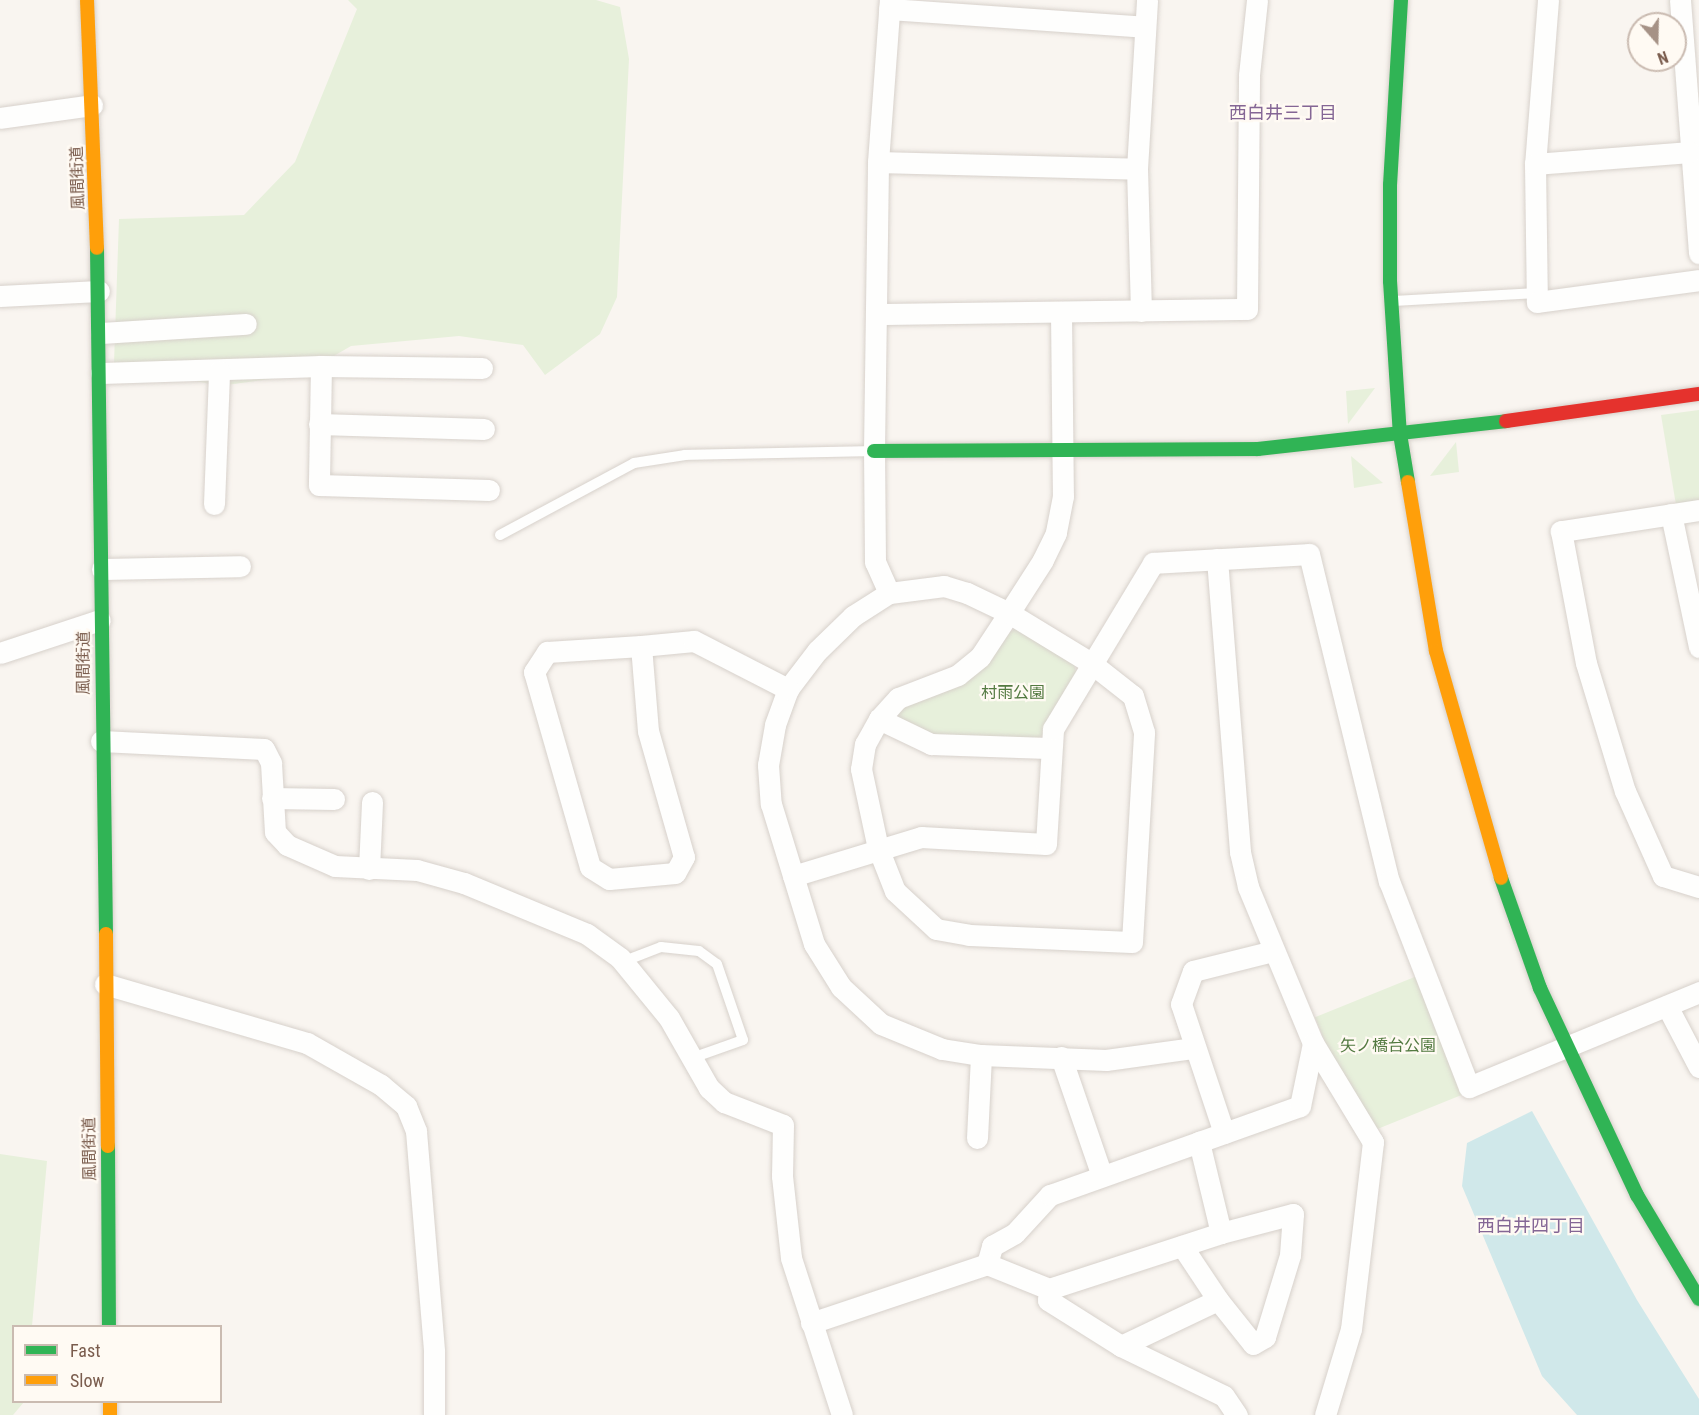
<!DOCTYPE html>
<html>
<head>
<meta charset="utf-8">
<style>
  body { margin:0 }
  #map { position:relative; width:1699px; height:1415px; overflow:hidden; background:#f9f5f0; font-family:"Roboto Condensed","Noto Sans JP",sans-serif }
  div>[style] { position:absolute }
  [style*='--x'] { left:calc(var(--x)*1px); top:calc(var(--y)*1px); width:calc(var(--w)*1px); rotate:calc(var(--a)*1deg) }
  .green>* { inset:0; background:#e7f0db; transform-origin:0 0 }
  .water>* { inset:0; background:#d0e8ea }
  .roads { filter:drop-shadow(0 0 2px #d7d1cb) drop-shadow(0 0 2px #d7d1cb) }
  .lane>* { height:10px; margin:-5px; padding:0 5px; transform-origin:5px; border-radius:5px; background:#fefefd }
  .street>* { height:21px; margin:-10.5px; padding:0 10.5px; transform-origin:10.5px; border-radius:10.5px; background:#fefefd }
  .fast>* { height:14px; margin:-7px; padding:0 7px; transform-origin:7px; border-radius:7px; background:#30b455 }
  .slow>* { height:14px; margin:-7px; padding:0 7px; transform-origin:7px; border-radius:7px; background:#ff9f0a }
  .jam>* { height:14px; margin:-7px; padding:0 7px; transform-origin:7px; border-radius:7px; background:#e5322d }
  span { translate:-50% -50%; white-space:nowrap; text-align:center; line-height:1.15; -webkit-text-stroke:4.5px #fffaf3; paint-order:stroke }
  .street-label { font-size:16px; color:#7a5c4d }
  .park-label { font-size:16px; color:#537a41 }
  .neighbourhood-label { font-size:18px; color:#846695 }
  .legend { position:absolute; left:12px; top:1325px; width:210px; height:78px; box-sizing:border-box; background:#fffaf3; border:2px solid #cabbb1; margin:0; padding:8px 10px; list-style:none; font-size:18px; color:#7a5c4d }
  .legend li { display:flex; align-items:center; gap:12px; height:30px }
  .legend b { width:30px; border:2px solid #cabbb1 }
  .north { position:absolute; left:1627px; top:12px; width:60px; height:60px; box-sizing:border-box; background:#fffaf3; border:2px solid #cabbb1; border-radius:50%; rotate:160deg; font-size:16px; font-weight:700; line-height:24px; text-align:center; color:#7a5c4d }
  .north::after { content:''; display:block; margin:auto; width:21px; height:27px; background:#a69286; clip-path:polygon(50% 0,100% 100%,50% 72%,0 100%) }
</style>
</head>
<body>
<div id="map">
  <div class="green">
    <i style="clip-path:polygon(348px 0,596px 0,620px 7px,629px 59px,617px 297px,600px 334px,545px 375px,523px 345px,459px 336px,351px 346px,301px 375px,219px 386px,114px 363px,119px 219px,244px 215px,295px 162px,357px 9px)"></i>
    <i style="clip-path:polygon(1375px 388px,1348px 424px,1346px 391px)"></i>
    <i style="clip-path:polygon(1699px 410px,1699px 502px,1676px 505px,1661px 415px)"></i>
    <i style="clip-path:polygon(1456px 442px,1459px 472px,1430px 476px)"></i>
    <i style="clip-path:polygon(1351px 456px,1383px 483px,1354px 488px)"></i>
    <i style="clip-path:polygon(1018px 627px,1072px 657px,1076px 672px,1046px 732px,1035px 741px,937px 737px,899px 720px,897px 704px)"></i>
    <i style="left:1417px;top:976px;width:127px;height:110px;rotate:68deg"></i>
    <i style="clip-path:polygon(0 1154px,47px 1161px,32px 1326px,14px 1326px,14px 1402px,24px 1402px,13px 1415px,0 1415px)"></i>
  </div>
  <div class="water">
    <i style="clip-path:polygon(1532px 1111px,1637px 1300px,1699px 1399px,1699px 1415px,1577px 1415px,1542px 1376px,1462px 1186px,1467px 1143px)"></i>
  </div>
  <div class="roads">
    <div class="lane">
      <i style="--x:1394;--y:301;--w:143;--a:-3.2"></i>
      <i style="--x:500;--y:535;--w:152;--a:-28.2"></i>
      <i style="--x:634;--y:463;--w:52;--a:-8.9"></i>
      <i style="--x:685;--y:455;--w:186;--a:-1.2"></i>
      <i style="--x:622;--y:962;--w:42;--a:-21"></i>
      <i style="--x:661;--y:947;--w:38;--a:6"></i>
      <i style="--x:699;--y:951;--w:22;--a:36"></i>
      <i style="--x:717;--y:964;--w:80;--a:71.1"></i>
      <i style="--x:743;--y:1040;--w:54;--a:160.6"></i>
    </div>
    <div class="street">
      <i style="--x:1548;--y:0;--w:165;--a:94.5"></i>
      <i style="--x:1535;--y:164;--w:138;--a:89.2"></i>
      <i style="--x:1537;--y:302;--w:163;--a:-7.7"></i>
      <i style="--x:1680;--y:0;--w:254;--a:85.7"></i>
      <i style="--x:889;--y:9;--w:256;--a:4"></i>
      <i style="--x:0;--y:118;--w:93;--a:-8"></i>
      <i style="--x:878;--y:162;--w:259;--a:1.5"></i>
      <i style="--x:1535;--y:164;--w:155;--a:-4.4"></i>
      <i style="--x:0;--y:296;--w:99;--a:-2.9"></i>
      <i style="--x:1141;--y:311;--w:142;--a:-91.6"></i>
      <i style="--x:1137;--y:169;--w:169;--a:-86.6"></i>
      <i style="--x:1061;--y:312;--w:184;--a:89.4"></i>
      <i style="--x:1063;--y:496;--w:38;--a:101"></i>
      <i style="--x:1056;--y:533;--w:30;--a:116"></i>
      <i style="--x:1043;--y:560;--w:63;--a:122.7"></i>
      <i style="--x:1009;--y:613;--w:53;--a:123.4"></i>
      <i style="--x:980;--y:657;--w:28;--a:141"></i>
      <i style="--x:958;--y:675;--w:64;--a:159"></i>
      <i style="--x:898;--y:698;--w:28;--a:132"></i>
      <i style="--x:879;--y:719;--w:29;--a:119"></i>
      <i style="--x:865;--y:744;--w:25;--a:99"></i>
      <i style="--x:861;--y:769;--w:81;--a:77.9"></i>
      <i style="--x:878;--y:848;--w:46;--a:68.4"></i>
      <i style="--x:895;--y:891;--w:56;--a:42.8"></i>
      <i style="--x:936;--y:929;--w:34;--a:10"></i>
      <i style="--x:969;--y:935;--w:163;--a:2.5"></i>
      <i style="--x:1132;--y:942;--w:210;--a:-86.7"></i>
      <i style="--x:1144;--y:732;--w:38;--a:-107"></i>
      <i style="--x:1133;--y:696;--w:53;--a:-141.8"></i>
      <i style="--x:1091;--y:663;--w:96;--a:-148.6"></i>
      <i style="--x:1009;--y:613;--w:47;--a:-154.5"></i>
      <i style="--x:967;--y:593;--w:24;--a:-163"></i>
      <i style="--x:944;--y:586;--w:55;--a:172.7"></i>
      <i style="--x:889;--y:593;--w:43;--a:147.4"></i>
      <i style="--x:853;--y:616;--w:50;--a:135.8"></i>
      <i style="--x:817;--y:651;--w:48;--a:127.3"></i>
      <i style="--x:788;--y:689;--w:38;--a:110"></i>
      <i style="--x:775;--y:725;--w:41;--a:99.9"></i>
      <i style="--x:768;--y:765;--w:39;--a:86"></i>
      <i style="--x:771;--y:804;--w:146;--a:72.9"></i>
      <i style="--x:814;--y:944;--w:51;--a:57.9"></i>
      <i style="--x:841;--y:987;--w:54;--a:42.8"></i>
      <i style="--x:881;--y:1024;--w:66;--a:22.3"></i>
      <i style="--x:942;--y:1049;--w:39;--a:9"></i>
      <i style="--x:981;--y:1055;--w:125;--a:2.3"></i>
      <i style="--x:1106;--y:1060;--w:87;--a:-7.9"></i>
      <i style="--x:877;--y:314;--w:370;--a:-0.8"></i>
      <i style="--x:1247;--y:309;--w:234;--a:-89.5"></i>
      <i style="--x:1249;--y:75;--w:75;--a:-83.9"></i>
      <i style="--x:101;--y:333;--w:145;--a:-3.6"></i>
      <i style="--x:321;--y:366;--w:119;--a:91"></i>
      <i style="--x:319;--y:485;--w:170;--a:1.7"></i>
      <i style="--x:101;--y:373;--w:220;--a:-1.8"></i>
      <i style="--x:321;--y:366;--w:161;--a:0.7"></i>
      <i style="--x:319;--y:424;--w:165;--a:1.7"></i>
      <i style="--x:214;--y:504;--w:133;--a:-87.8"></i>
      <i style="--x:1699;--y:510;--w:140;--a:171.3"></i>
      <i style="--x:1561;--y:531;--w:134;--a:79.3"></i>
      <i style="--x:1586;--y:663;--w:134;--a:73.1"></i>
      <i style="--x:1625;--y:791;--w:93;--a:65.9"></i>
      <i style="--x:1663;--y:876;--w:38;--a:17"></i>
      <i style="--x:1671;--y:514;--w:136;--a:78.1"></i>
      <i style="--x:1217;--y:559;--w:294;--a:85.5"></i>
      <i style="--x:1240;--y:852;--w:36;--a:77"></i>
      <i style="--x:1248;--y:887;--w:169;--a:67.4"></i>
      <i style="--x:1313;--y:1043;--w:116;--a:58.8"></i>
      <i style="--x:1373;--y:1142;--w:188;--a:96.7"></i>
      <i style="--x:1351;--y:1329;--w:90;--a:106.8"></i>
      <i style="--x:102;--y:569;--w:138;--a:-1.2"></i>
      <i style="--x:889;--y:593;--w:34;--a:-114"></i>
      <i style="--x:875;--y:562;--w:111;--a:-90.5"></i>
      <i style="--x:874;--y:451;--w:289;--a:-89.2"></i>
      <i style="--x:878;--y:162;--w:162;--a:-85.8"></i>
      <i style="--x:641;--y:646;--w:85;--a:85.3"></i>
      <i style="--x:648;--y:731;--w:131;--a:74.1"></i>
      <i style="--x:684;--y:857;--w:18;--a:119"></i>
      <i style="--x:675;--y:873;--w:66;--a:174.8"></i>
      <i style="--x:609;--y:879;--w:22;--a:-148"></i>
      <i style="--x:590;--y:867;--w:203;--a:-106"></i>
      <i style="--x:534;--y:672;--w:24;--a:-57"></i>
      <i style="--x:547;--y:652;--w:94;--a:-3.7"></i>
      <i style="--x:641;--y:646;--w:53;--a:-5.4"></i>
      <i style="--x:694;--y:641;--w:106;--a:27.1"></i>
      <i style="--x:0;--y:653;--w:105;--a:-18.3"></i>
      <i style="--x:879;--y:719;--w:58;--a:25.7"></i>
      <i style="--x:931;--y:744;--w:117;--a:2"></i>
      <i style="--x:101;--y:741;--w:163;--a:2.8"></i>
      <i style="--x:264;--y:749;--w:16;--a:63"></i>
      <i style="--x:271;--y:763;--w:69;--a:86.7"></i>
      <i style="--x:275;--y:832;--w:18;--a:47"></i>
      <i style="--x:287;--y:845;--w:52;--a:23.6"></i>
      <i style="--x:335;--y:866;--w:82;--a:2.8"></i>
      <i style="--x:417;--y:870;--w:49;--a:15.5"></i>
      <i style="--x:464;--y:883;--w:133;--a:22.5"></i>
      <i style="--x:587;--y:934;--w:41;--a:36"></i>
      <i style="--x:620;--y:958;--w:77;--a:50.8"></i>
      <i style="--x:669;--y:1018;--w:81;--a:60.3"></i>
      <i style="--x:709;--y:1088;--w:21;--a:43"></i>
      <i style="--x:724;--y:1102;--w:63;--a:21.3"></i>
      <i style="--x:783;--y:1125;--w:51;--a:91.1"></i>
      <i style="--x:782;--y:1176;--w:82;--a:83.7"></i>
      <i style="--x:791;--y:1258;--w:165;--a:72"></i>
      <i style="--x:272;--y:798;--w:62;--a:0.9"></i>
      <i style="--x:369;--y:869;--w:67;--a:-87.4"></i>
      <i style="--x:793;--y:876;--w:134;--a:-16.9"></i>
      <i style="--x:921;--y:837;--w:125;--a:3.2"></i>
      <i style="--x:1046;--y:844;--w:115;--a:-86.5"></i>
      <i style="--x:1053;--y:729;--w:194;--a:-58.9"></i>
      <i style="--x:1153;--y:563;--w:156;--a:-3.3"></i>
      <i style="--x:1309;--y:554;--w:337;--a:76.3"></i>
      <i style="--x:1389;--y:881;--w:221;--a:68.8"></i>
      <i style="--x:1469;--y:1087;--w:249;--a:-22.4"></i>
      <i style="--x:105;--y:984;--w:210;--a:16.3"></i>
      <i style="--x:307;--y:1043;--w:85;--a:29.6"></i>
      <i style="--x:381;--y:1085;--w:33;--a:40"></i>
      <i style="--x:406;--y:1106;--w:27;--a:68"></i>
      <i style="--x:416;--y:1131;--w:221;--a:85.3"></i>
      <i style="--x:434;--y:1351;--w:64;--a:90"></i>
      <i style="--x:1667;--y:1006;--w:69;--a:62.3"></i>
      <i style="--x:1061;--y:1057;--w:126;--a:71"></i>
      <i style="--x:1224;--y:1133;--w:136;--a:-108.4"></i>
      <i style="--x:1181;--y:1004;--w:35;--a:-70"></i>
      <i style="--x:1193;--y:971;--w:82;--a:-14"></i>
      <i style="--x:977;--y:1138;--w:83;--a:-87.2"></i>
      <i style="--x:1182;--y:1246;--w:65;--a:56.3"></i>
      <i style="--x:987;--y:1264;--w:19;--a:-74"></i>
      <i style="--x:992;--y:1246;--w:26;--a:-29"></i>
      <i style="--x:1015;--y:1233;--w:52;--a:-47.4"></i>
      <i style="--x:1050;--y:1195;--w:265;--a:-19.6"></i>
      <i style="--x:1300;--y:1106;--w:64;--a:-78.3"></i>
      <i style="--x:1049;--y:1289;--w:11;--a:95"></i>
      <i style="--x:1048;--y:1300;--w:86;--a:32.2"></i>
      <i style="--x:1121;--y:1346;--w:114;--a:25.9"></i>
      <i style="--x:1224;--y:1396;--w:23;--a:56"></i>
      <i style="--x:811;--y:1323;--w:186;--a:-18.5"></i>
      <i style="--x:987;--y:1264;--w:67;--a:22"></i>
      <i style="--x:1049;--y:1289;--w:181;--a:-18"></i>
      <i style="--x:1221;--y:1233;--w:94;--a:-103.6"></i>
      <i style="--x:1121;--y:1346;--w:107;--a:-25.4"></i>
      <i style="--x:1218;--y:1300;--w:56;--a:51.5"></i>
      <i style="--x:1253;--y:1344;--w:14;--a:-30"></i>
      <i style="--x:1265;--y:1337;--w:86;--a:-73"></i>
      <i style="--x:1290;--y:1255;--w:41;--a:-85.8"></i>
      <i style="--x:1293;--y:1214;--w:74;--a:165.2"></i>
    </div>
    <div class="fast">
      <i style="--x:1401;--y:0;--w:185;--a:93.4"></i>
      <i style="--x:1390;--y:185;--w:96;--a:90"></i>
      <i style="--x:1390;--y:281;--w:153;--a:86.3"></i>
      <i style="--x:1400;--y:434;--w:49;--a:80.5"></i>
      <i style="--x:97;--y:248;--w:686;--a:89.25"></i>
      <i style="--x:874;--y:451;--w:384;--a:-0.3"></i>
      <i style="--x:1258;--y:449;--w:250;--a:-6.4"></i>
      <i style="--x:1501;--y:878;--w:117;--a:70.5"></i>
      <i style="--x:1540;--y:988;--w:229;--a:64.9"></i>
      <i style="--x:1637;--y:1195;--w:121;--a:59.2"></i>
      <i style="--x:108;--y:1146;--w:180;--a:89.7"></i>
    </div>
    <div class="slow">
      <i style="--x:87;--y:0;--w:248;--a:87.7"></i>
      <i style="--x:1408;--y:482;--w:171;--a:80.6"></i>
      <i style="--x:1436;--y:651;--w:236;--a:74"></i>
      <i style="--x:106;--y:934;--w:212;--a:89.5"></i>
      <i style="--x:110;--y:1402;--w:13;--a:90"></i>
    </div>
    <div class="jam">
      <i style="--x:1506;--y:421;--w:195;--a:-8"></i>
    </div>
  </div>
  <div class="street-label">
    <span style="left:78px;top:178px;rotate:-92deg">風間街道</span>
    <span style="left:84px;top:663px;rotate:-90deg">風間街道</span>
    <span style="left:90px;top:1149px;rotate:-91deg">風間街道</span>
  </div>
  <div class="park-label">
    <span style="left:1013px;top:693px">村雨公園</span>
    <span style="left:1388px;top:1046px">矢ノ橋台公園</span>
  </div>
  <div class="neighbourhood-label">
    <span style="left:1283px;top:113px">西白井三丁目</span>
    <span style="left:1531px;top:1226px">西白井四丁目</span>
  </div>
  <ul class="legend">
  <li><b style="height:8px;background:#30b455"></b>Fast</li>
  <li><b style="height:8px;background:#ff9f0a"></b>Slow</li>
  </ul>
  <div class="north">N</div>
</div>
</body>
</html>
